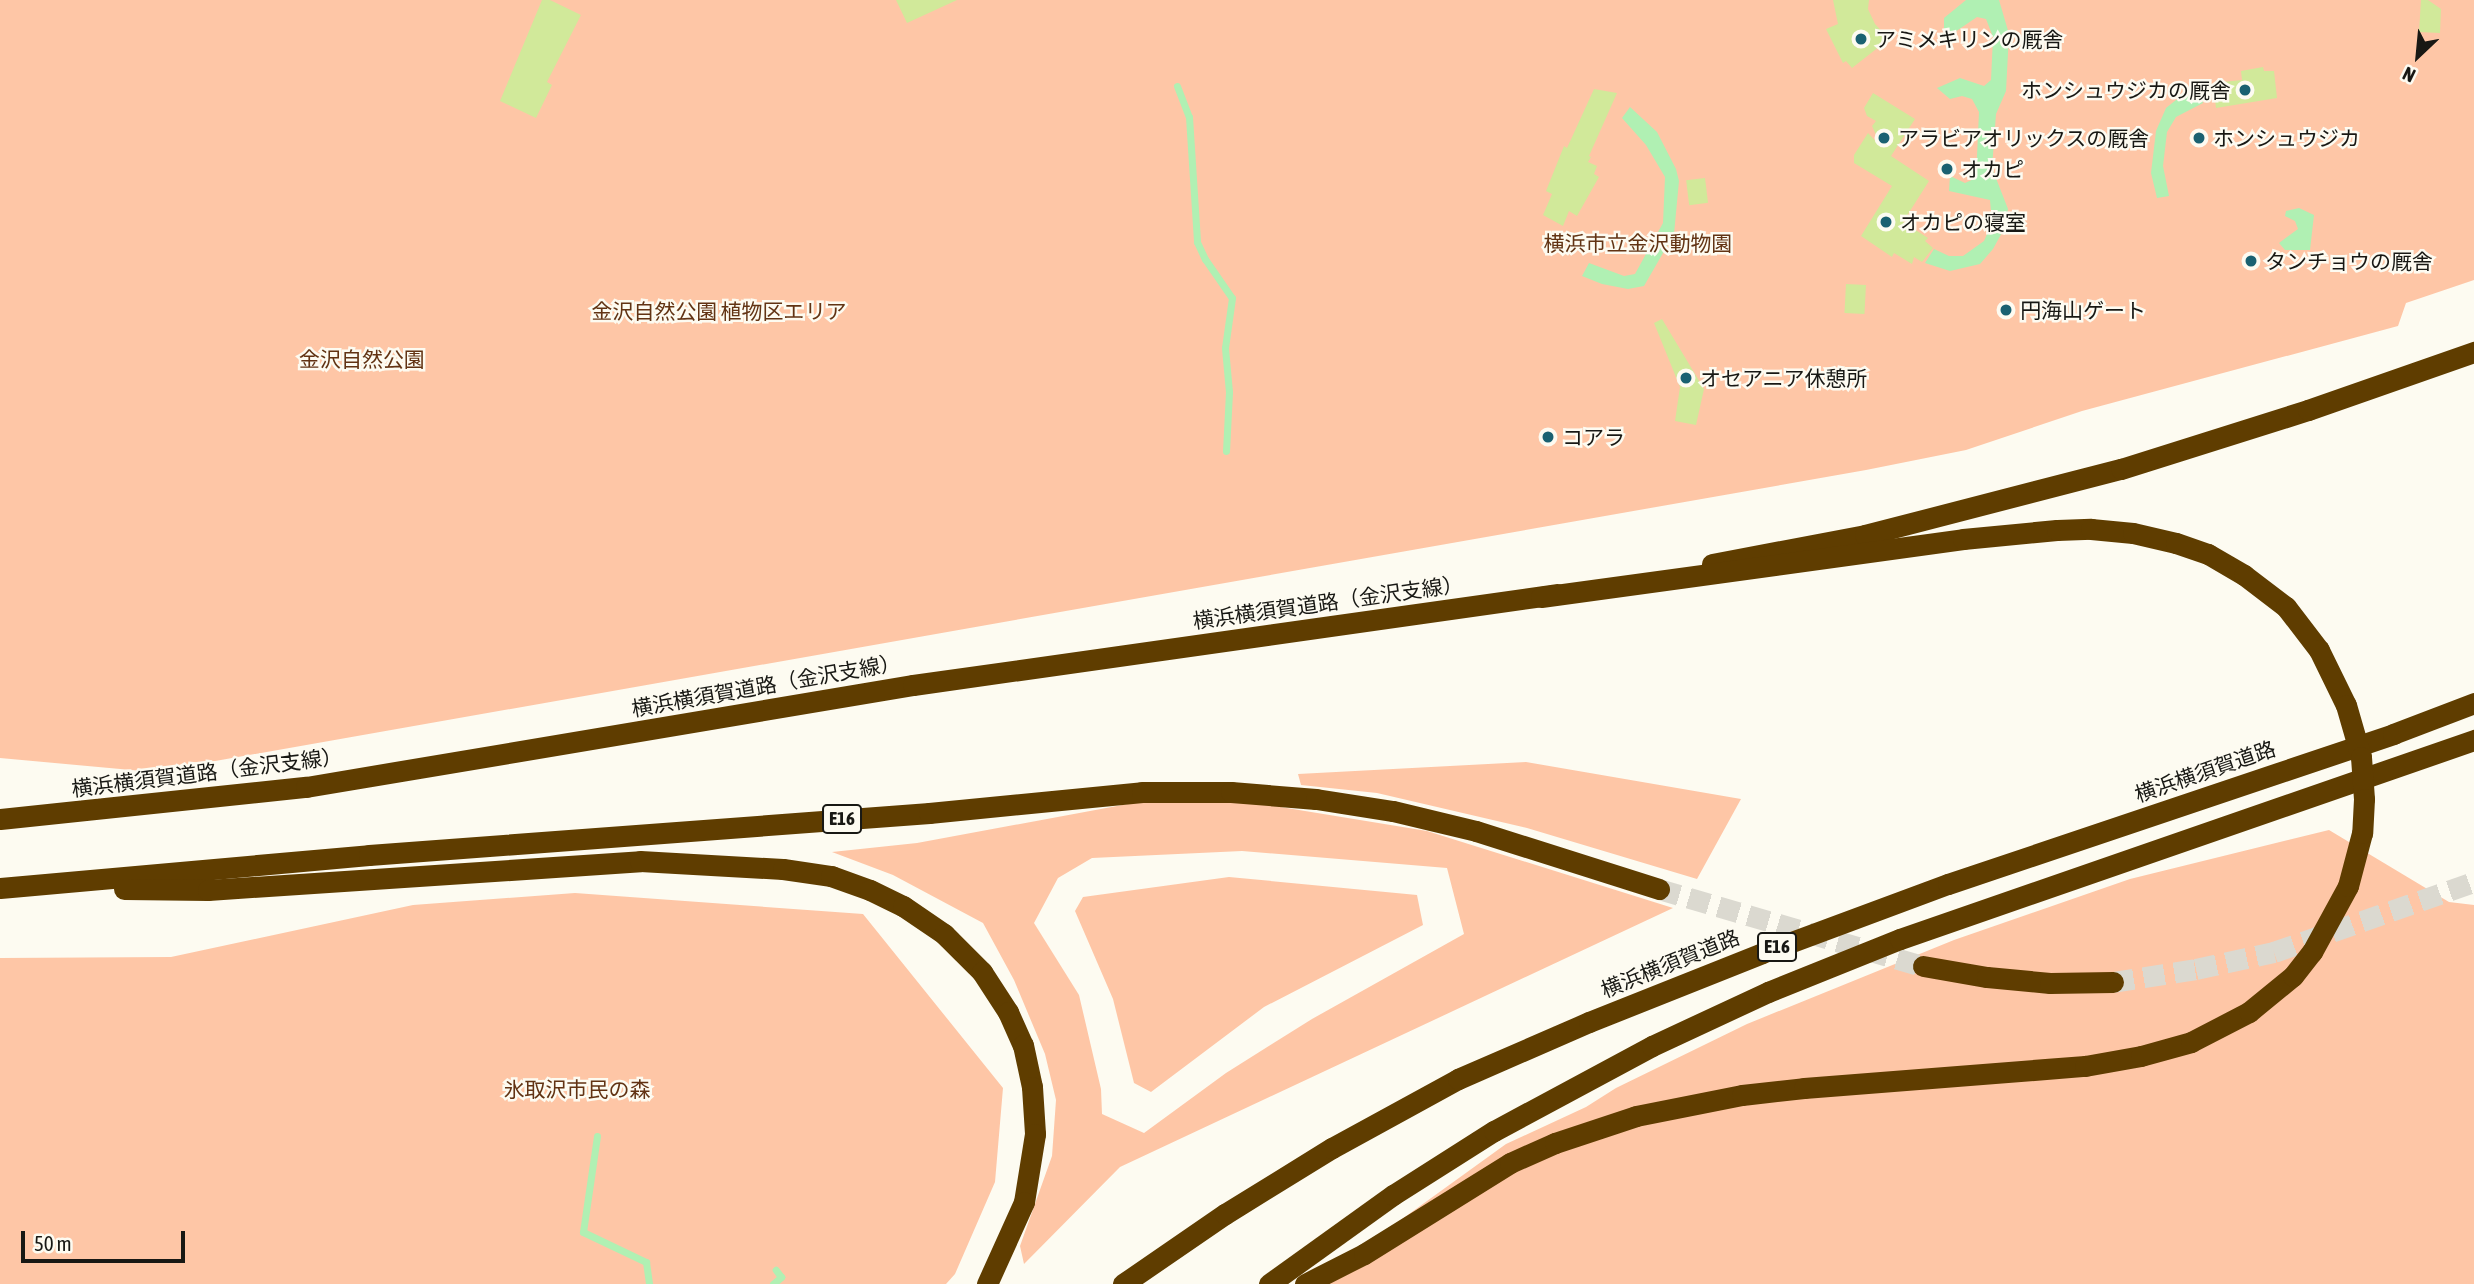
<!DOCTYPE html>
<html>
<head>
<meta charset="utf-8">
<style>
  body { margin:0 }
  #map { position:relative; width:2474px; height:1284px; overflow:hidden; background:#fdfbf1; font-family:"Asap Condensed","Noto Sans JP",sans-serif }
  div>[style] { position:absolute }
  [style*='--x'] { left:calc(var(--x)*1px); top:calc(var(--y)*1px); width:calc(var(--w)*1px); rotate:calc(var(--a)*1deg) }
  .green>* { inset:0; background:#fec6a6 }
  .water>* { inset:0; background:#b0f0b3 }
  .stream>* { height:7px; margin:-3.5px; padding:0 3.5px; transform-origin:3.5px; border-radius:3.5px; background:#b0f0b3 }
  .building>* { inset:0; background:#d1e99a; transform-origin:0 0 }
  .motorway-tunnel>* { height:21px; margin-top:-10.5px; transform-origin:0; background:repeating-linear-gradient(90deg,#dbd9d0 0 21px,transparent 0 31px) }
  .motorway>* { height:21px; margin:-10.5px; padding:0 10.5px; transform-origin:10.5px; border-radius:10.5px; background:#5f3d00 }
  .motorway-bridge>* { height:21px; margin:-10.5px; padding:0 10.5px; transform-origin:10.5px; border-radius:10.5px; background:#5f3d00 }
  .dots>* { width:19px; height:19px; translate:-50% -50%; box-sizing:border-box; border:4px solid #fdfbf1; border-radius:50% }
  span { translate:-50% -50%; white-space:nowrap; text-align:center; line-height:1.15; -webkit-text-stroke:5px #fdfbf1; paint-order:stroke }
  .shield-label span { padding:2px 5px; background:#fdfbf1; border:2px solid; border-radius:5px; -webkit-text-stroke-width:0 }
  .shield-label { font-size:19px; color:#181814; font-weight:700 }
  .poi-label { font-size:21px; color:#181814 }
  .left { translate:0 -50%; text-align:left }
  .right { translate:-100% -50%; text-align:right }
  .park-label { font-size:21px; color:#623313 }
  .street-label { font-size:21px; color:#181814 }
  .north { position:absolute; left:2383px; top:21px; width:70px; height:70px; -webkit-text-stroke:5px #fdfbf1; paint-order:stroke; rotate:206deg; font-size:19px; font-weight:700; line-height:28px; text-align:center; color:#181814 }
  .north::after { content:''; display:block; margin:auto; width:24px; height:32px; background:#181814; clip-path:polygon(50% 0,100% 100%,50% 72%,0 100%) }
  .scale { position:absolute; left:21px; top:1231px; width:164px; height:32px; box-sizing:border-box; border:4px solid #181814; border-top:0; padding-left:9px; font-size:21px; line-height:24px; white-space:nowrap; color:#181814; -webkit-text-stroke:5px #fdfbf1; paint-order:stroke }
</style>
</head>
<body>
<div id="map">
  <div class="green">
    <i style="clip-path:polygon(0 0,2474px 0,2474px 280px,2406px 303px,2398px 326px,2082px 411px,1966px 450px,1866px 470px,153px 772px,0 758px)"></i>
    <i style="clip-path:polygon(1526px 762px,1741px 799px,1697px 879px,1527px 828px,1377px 793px,1301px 785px,1298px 774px)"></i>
    <i style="clip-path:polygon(evenodd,1160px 798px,1262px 804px,1427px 831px,1673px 908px,1120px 1167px,1024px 1264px,1020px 1246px,1052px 1156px,1056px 1100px,1045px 1054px,1014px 980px,983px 923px,893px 875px,832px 852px,917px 843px,1160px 798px,1242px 851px,1447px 868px,1464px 934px,1312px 1019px,1226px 1073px,1144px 1133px,1102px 1114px,1101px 1089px,1079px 995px,1034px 923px,1058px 878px,1092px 858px,1242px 851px)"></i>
    <i style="clip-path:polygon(2329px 830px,2449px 902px,2474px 905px,2474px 1284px,1312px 1284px,1506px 1144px,1586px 1107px,1616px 1088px,1747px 1024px,1954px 940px,2130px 879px)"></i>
    <i style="clip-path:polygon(1229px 877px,1417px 895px,1423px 925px,1264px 1007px,1151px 1092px,1134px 1083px,1113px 999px,1075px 911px,1083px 897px)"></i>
    <i style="clip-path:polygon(575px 893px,863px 914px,1003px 1088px,995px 1182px,955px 1274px,946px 1284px,0 1284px,0 958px,171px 957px,413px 905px)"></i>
  </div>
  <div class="water">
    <i style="clip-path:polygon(1966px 0,1999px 0,2009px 34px,2006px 91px,1996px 114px,1992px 168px,2008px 209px,2004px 229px,1993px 249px,1980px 264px,1950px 271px,1925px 263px,1934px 249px,1949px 256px,1963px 256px,1984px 241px,1992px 223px,1990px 200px,1949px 191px,1950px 176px,1965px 183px,1976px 178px,1979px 112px,1972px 99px,1962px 96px,1950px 99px,1937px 88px,1960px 78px,1984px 86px,1991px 80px,1993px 37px,1986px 19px,1977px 17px,1952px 34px,1944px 34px,1944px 18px)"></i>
    <i style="clip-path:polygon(2200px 92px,2203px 103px,2176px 117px,2167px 132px,2163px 166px,2169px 196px,2157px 198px,2151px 173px,2156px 131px,2166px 108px,2176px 100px)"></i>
    <i style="clip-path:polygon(1630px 107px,1657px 132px,1676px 169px,1679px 181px,1674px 234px,1644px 286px,1628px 289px,1602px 284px,1582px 276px,1589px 263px,1624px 276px,1635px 274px,1663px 223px,1665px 177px,1646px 145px,1622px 118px)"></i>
    <i style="clip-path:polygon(2299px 208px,2314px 215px,2310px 250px,2285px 250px,2279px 243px,2298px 229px,2295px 221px,2285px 216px,2286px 211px)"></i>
  </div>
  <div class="stream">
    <i style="--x:1177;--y:86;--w:33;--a:69"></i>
    <i style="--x:1189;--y:117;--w:125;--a:86.3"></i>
    <i style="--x:1197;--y:242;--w:19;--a:65"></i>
    <i style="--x:1205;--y:259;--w:47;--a:55.3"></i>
    <i style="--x:1232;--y:298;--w:50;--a:98"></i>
    <i style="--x:1225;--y:348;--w:44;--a:84.8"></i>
    <i style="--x:1229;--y:392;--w:59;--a:92.9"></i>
    <i style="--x:597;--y:1136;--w:97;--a:98.3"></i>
    <i style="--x:583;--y:1232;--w:70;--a:25.5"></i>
    <i style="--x:646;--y:1262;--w:22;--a:82"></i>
    <i style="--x:773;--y:1284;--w:11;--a:-41"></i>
    <i style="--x:781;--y:1277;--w:9;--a:-126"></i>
  </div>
  <div class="building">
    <i style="clip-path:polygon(542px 0,550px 0,581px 15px,547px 82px,552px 85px,536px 118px,500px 101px)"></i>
    <i style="clip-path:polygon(896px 0,957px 0,907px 23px)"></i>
    <i style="clip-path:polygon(1833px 0,1869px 0,1868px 9px,1875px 24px,1889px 39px,1852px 68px,1846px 61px,1843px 63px,1826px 29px,1838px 24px)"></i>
    <i style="clip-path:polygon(2421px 0,2428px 0,2441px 9px,2440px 33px,2419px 32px)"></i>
    <i style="clip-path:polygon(2263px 67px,2264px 71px,2274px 71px,2277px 98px,2216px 108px,2213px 83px,2242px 80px,2241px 71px)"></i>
    <i style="clip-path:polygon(1594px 89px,1617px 93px,1589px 156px,1591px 157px,1588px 162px,1597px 166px,1594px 174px,1599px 177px,1577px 216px,1569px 211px,1563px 226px,1543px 215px,1552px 194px,1546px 191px,1564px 146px,1567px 148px)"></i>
    <i style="clip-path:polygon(1873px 93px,1915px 119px,1891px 156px,1929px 181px,1903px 222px,1928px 238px,1925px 241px,1933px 248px,1922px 262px,1914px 257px,1912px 264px,1894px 253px,1892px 257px,1861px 236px,1892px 186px,1854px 163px,1854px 155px,1868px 133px,1882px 148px,1872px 126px,1876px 121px,1867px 116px,1864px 108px)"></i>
    <i style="left:1705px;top:178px;width:25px;height:19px;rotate:83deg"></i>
    <i style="left:1846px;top:284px;width:20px;height:29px;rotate:3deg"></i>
    <i style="clip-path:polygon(1662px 319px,1704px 389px,1696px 425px,1675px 421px,1680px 387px,1654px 323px)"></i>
  </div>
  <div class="motorway-tunnel">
    <i style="--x:1659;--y:889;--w:275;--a:16.3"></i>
    <i style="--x:2113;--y:982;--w:84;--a:-8.9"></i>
    <i style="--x:2196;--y:969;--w:80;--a:-12.3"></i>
    <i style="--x:2274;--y:952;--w:212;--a:-19.3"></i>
  </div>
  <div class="motorway">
    <i style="--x:1712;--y:564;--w:156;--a:-10.7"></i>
    <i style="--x:1865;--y:535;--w:264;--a:-14.5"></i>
    <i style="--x:2121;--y:469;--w:196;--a:-17.5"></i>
    <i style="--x:2308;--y:410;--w:176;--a:-19.3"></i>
    <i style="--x:0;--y:819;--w:308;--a:-6"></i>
    <i style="--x:306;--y:787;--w:616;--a:-9.54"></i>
    <i style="--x:913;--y:685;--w:650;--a:-8.04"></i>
    <i style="--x:0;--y:888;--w:370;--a:-5.1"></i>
    <i style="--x:369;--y:855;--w:562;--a:-4.29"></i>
    <i style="--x:929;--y:813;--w:214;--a:-5.6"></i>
    <i style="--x:1142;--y:792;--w:89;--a:0"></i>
    <i style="--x:1231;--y:792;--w:85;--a:4.7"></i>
    <i style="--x:1316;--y:799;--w:78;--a:8.9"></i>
    <i style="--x:1393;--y:811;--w:85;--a:13.5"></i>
    <i style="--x:1476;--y:831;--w:192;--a:17.6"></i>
    <i style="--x:124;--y:889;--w:84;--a:0.7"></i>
    <i style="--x:208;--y:890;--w:433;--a:-3.8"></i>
    <i style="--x:640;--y:861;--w:143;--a:3.2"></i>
    <i style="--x:783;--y:869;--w:49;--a:8.3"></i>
    <i style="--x:831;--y:876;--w:41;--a:19.7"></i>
    <i style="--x:870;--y:890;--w:37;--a:26"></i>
    <i style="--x:903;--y:906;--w:50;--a:34.3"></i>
    <i style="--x:944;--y:934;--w:54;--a:45"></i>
    <i style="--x:982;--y:972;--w:48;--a:57"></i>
    <i style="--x:1008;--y:1012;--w:36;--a:66"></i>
    <i style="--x:1023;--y:1045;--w:43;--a:77.9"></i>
    <i style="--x:1032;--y:1087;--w:47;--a:86.3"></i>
    <i style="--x:1035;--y:1134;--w:69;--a:99.2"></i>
    <i style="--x:1024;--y:1202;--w:90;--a:114.3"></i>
    <i style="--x:1923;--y:966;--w:65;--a:9.8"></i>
    <i style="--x:1987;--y:977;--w:63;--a:5.4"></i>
    <i style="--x:2050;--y:983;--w:63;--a:-0.9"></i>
    <i style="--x:1123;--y:1284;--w:124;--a:-34.5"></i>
    <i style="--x:1225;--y:1214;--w:126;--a:-31.7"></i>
    <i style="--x:1332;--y:1148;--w:144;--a:-28.7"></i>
    <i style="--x:1458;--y:1079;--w:143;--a:-23.5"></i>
    <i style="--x:1589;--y:1022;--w:186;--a:-21.7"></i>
    <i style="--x:1762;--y:953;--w:198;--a:-20.4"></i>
    <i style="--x:1948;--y:884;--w:470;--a:-18.6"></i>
    <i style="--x:2393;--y:734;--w:87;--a:-20.9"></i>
    <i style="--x:1269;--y:1284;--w:153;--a:-35.7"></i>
    <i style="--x:1393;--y:1195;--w:120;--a:-32.4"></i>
    <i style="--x:1494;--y:1131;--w:179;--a:-28.3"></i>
    <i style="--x:1652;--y:1046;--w:128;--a:-25"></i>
    <i style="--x:1768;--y:992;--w:142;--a:-21.9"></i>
    <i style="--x:1900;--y:939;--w:608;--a:-19.12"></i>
    <i style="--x:1305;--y:1284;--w:66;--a:-27"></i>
    <i style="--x:1364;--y:1254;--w:172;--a:-31.9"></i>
    <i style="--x:1510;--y:1163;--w:49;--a:-24"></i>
    <i style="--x:1555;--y:1143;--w:85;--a:-18.4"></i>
    <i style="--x:1636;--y:1116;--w:108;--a:-11.2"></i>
    <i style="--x:1742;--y:1095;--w:62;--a:-6.4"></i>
    <i style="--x:1804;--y:1088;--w:282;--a:-4.5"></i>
    <i style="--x:2085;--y:1066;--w:57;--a:-10.1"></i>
    <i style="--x:2141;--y:1056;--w:52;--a:-15.6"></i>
    <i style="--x:2191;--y:1042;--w:65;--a:-27.3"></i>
    <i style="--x:2249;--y:1012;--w:57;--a:-39.3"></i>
    <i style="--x:2293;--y:976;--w:31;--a:-52"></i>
    <i style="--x:2312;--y:952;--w:75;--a:-61.4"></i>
    <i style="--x:2348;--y:886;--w:55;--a:-75.2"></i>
  </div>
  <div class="motorway-bridge">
    <i style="--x:1541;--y:597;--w:426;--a:-7.8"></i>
    <i style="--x:1963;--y:539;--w:94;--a:-5.5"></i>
    <i style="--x:2057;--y:530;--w:34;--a:-2"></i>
    <i style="--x:2091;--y:529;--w:42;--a:5.4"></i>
    <i style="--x:2133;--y:533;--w:44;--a:13.1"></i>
    <i style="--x:2176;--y:543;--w:34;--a:19"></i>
    <i style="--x:2208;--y:554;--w:42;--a:30.3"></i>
    <i style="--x:2244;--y:575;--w:53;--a:37.3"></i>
    <i style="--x:2286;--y:607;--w:54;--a:52.5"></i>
    <i style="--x:2319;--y:650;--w:61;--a:63.9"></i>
    <i style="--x:2346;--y:705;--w:54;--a:73.9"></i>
    <i style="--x:2361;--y:757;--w:42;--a:85.9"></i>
    <i style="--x:2364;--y:799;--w:34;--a:93"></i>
  </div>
  <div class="dots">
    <i style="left:1861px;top:39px;background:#1a6171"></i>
    <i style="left:2245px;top:90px;background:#1a6171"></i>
    <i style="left:1884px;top:138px;background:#1a6171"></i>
    <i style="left:2199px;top:138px;background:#1a6171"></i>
    <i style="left:1947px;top:169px;background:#1a6171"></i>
    <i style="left:1886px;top:222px;background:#1a6171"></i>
    <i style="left:2251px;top:261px;background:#1a6171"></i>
    <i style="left:2006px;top:310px;background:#1a6171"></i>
    <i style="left:1686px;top:378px;background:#1a6171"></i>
    <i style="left:1548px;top:437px;background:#1a6171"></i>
  </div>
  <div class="shield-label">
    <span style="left:842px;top:819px">E16</span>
    <span style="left:1777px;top:947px">E16</span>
  </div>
  <div class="poi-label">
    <span class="left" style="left:1875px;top:39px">アミメキリンの厩舎</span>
    <span class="right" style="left:2231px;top:90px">ホンシュウジカの厩舎</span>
    <span class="left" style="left:1898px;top:138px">アラビアオリックスの厩舎</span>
    <span class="left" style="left:2213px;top:138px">ホンシュウジカ</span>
    <span class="left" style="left:1961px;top:169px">オカピ</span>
    <span class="left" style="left:1900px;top:222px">オカピの寝室</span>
    <span class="left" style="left:2265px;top:261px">タンチョウの厩舎</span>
    <span class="left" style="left:2020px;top:310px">円海山ゲート</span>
    <span class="left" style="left:1700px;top:378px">オセアニア休憩所</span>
    <span class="left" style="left:1562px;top:437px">コアラ</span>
  </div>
  <div class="park-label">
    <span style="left:1638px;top:243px">横浜市立金沢動物園</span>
    <span style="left:719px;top:311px">金沢自然公園 植物区エリア</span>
    <span style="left:362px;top:359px">金沢自然公園</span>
    <span style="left:577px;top:1089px">氷取沢市民の森</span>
  </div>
  <div class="street-label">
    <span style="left:1328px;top:602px;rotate:-8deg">横浜横須賀道路（金沢支線）</span>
    <span style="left:766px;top:685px;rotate:-10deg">横浜横須賀道路（金沢支線）</span>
    <span style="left:2205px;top:771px;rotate:-19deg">横浜横須賀道路</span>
    <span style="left:207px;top:772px;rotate:-7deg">横浜横須賀道路（金沢支線）</span>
    <span style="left:1670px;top:963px;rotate:-22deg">横浜横須賀道路</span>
  </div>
  <div class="north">N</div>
  <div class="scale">50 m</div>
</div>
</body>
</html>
